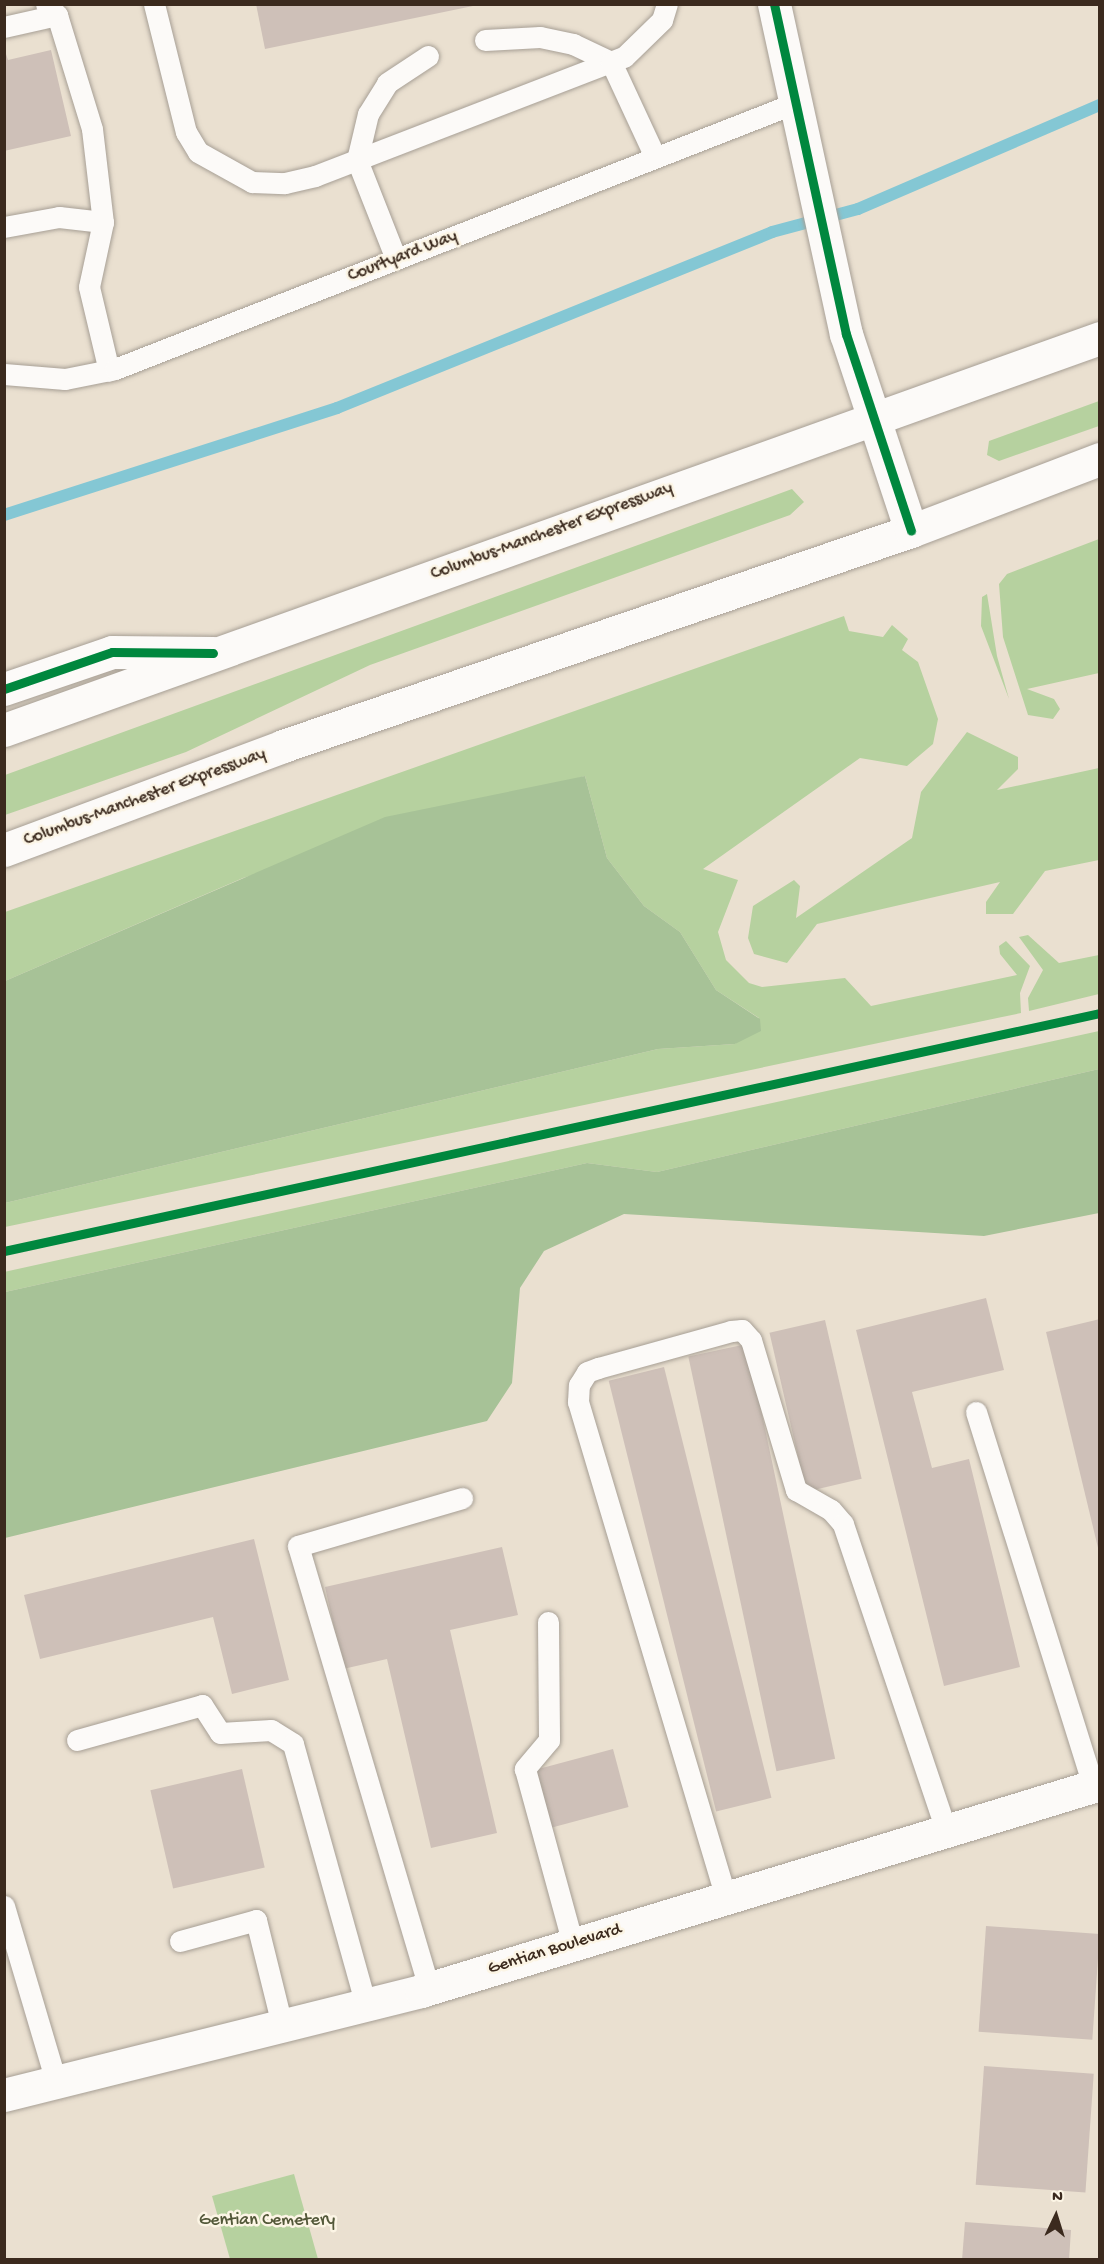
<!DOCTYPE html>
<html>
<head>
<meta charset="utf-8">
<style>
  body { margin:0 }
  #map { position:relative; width:1104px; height:2264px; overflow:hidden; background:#eae0d0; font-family:"Gochi Hand",sans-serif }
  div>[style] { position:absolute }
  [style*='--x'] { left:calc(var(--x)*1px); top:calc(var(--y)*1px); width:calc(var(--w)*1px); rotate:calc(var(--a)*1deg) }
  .green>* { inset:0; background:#b6d19f }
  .forest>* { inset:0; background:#a7c297 }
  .stream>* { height:12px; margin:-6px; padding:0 6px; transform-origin:6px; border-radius:6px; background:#84c7d4 }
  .building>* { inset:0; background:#cec0b8; transform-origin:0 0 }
  .roads { filter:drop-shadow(0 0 2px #a79f95) drop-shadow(0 0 2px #a79f95) }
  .service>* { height:21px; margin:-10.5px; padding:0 10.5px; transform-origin:10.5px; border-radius:10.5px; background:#fcfaf8 }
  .minor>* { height:33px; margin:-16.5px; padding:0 16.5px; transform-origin:16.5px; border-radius:16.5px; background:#fcfaf8 }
  .secondary>* { height:33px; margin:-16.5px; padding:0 16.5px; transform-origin:16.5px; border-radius:16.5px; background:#fcfaf8 }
  .trunk>* { height:33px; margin:-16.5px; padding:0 16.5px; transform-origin:16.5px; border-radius:16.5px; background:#fcfaf8 }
  .cycleway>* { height:9px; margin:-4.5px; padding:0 4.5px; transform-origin:4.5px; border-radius:4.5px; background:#00873e }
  span { translate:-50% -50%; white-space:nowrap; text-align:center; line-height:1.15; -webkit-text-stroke:5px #fcf5e5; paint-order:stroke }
  .street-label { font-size:18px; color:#3b2a1e }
  .park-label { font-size:18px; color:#535839 }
  .frame { position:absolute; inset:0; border:6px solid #3b2a1e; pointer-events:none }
  .north { position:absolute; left:1026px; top:2186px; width:60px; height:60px; -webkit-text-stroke:4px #fcf5e5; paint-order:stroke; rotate:4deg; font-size:16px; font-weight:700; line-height:24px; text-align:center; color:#3b2a1e }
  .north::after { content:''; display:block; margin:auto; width:21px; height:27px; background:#3b2a1e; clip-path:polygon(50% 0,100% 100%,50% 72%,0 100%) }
</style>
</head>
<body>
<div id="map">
  <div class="green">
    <i style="clip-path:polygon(1099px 401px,1099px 426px,999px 461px,987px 455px,989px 441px)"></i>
    <i style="clip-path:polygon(792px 489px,804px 502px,790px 515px,370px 665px,186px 752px,5px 815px,5px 775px)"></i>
    <i style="clip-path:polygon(1099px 539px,1099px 673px,1027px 689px,1054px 699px,1060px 709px,1053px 719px,1028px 715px,1003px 637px,999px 584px,1007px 574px)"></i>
    <i style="clip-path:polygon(987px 594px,997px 656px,1009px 699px,981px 626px,982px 597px)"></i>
    <i style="clip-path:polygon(844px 616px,849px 631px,883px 637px,892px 625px,908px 639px,902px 650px,918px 662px,938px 719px,933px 744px,907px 766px,860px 758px,703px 869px,738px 880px,718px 932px,726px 960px,749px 983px,762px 987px,845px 978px,871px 1006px,1017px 975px,1000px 954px,999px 946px,1006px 941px,1030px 966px,1020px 993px,1021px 1013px,5px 1227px,5px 1203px,658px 1049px,735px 1044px,759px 1018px,716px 990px,680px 932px,644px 906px,607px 858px,585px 776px,243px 878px,5px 981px,5px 912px)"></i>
    <i style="clip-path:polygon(967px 732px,1018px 757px,1018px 769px,997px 790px,1099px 768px,1099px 860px,1045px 871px,1013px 914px,986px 914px,986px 902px,1000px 882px,817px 924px,787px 963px,754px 954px,748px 938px,753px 906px,794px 880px,800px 886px,796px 918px,912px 838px,921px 792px)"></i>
    <i style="clip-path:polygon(1028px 935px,1059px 963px,1099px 955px,1099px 994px,1029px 1011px,1028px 998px,1043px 970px,1019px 937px)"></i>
    <i style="clip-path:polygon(1099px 1031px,1099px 1069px,657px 1172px,587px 1163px,5px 1292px,4px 1272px)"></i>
    <i style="clip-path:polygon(294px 2174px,318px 2259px,230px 2259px,212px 2196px)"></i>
  </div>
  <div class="forest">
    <i style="clip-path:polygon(585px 776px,607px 858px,644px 906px,680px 932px,716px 990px,760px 1019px,761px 1031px,735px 1044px,658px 1049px,5px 1203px,5px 981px,385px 817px)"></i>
    <i style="clip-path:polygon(1099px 1069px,1099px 1213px,984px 1236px,624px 1214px,544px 1251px,520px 1288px,512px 1383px,487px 1421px,5px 1538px,5px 1292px,587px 1163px,657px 1172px)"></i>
  </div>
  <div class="stream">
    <i style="--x:4;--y:515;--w:350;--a:-17.8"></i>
    <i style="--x:337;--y:408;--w:469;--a:-22"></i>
    <i style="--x:772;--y:232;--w:89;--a:-15"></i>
    <i style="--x:858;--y:209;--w:263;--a:-23.3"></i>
  </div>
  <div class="building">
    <i style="clip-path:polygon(256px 4px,473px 4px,473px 6px,265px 49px)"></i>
    <i style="clip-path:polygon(4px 48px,8px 60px,51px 50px,71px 136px,4px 151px)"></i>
    <i style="clip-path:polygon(986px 1298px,1004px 1370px,912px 1392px,932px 1468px,969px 1459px,1020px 1667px,944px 1686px,856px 1330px)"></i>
    <i style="clip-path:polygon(1100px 1319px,1100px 1552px,1099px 1552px,1046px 1332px)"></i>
    <i style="left:825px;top:1320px;width:163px;height:57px;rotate:77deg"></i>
    <i style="left:747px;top:1344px;width:424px;height:60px;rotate:78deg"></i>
    <i style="left:664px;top:1367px;width:444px;height:57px;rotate:76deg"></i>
    <i style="clip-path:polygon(254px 1539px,289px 1680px,232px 1694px,213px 1617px,40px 1659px,24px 1595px)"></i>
    <i style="clip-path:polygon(502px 1547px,518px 1615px,450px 1630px,497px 1833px,431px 1848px,387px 1659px,343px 1669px,325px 1587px)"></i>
    <i style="left:613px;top:1749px;width:60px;height:84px;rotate:75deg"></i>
    <i style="left:242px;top:1769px;width:101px;height:94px;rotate:77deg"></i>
    <i style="left:986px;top:1926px;width:114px;height:106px;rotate:4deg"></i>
    <i style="left:984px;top:2066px;width:110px;height:119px;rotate:4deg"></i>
    <i style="clip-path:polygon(965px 2222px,1071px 2230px,1069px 2260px,962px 2260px)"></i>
  </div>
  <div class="roads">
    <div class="service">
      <i style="--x:46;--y:4;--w:16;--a:45"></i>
      <i style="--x:57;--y:15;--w:119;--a:72.9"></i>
      <i style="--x:92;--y:129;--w:94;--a:83.3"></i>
      <i style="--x:103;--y:222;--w:66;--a:102.2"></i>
      <i style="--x:89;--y:287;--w:86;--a:76.6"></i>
      <i style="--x:154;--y:4;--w:132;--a:76"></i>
      <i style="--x:186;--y:132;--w:23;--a:59"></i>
      <i style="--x:198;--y:152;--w:62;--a:29.1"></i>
      <i style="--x:252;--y:182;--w:33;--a:2"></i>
      <i style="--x:285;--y:183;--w:31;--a:-13"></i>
      <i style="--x:315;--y:176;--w:331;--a:-21.1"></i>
      <i style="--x:624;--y:57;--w:53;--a:-44.2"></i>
      <i style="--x:662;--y:20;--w:17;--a:-73"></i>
      <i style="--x:4;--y:27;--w:54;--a:-12.8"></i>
      <i style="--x:485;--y:40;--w:55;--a:-3.1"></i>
      <i style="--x:540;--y:37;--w:34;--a:12"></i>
      <i style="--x:573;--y:44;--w:42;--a:25.3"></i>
      <i style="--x:611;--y:62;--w:105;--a:65.1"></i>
      <i style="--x:4;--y:227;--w:56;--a:-10.3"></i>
      <i style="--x:59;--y:217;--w:44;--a:6.5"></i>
      <i style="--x:396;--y:259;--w:106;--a:-111.5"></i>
      <i style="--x:357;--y:160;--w:47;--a:-76.6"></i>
      <i style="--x:368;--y:114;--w:36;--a:-58"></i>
      <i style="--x:387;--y:83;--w:49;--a:-33.4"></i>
      <i style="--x:4;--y:374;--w:61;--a:4.7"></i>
      <i style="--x:65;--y:379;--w:51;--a:-11.3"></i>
      <i style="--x:115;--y:369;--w:730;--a:-21.36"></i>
      <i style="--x:976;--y:1412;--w:392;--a:72.6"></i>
      <i style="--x:548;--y:1622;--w:118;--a:89.5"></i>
      <i style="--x:549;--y:1740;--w:38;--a:130"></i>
      <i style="--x:525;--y:1769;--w:181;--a:74.7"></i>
      <i style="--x:77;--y:1740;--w:130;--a:-15.6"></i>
      <i style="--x:202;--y:1705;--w:33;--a:57"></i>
      <i style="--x:220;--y:1733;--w:51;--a:-3.4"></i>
      <i style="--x:271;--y:1730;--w:26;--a:32"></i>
      <i style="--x:293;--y:1744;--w:271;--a:74.4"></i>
      <i style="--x:726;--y:1898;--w:518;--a:-106.61"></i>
      <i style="--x:578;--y:1402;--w:17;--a:-87"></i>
      <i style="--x:579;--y:1385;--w:15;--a:-58"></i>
      <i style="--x:587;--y:1372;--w:12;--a:-20"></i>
      <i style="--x:598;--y:1368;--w:138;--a:-15.5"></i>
      <i style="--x:731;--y:1331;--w:11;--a:-5"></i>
      <i style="--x:742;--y:1330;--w:13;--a:48"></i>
      <i style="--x:751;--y:1340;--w:157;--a:73.3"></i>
      <i style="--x:796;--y:1490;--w:40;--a:29.7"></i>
      <i style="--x:831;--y:1510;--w:18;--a:49"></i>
      <i style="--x:843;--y:1524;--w:323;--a:71.4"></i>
      <i style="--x:4;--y:1906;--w:184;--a:73.5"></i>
      <i style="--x:180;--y:1941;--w:79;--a:-15.4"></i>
      <i style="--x:256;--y:1920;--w:108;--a:76.1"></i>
      <i style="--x:429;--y:1988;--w:461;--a:-106.5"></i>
      <i style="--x:298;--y:1546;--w:171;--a:-16.3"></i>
    </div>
    <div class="minor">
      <i style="--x:774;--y:4;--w:338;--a:77.7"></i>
      <i style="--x:846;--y:334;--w:207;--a:71.7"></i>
      <i style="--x:4;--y:689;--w:114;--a:-18.9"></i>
      <i style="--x:112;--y:652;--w:101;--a:0.6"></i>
    </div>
    <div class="secondary">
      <i style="--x:4;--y:2095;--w:430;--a:-14"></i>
      <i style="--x:421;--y:1991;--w:710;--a:-16.95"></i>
    </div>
    <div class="trunk">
      <i style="--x:4;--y:730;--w:1164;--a:-19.68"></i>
      <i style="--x:4;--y:850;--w:298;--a:-20.4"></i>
      <i style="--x:283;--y:746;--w:664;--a:-18.9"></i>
      <i style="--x:911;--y:531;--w:202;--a:-20.9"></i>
    </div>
  </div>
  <div class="cycleway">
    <i style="--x:774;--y:4;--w:338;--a:77.7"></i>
    <i style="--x:846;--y:334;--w:207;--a:71.7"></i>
    <i style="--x:4;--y:689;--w:114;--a:-18.9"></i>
    <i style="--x:112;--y:652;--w:101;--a:0.6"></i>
    <i style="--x:4;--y:1251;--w:1122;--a:-12.25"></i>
  </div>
  <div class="street-label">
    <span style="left:403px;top:257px;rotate:-21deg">Courtyard Way</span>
    <span style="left:552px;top:532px;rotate:-20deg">Columbus-Manchester Expressway</span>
    <span style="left:145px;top:798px;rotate:-20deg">Columbus-Manchester Expressway</span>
    <span style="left:555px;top:1950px;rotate:-17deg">Gentian Boulevard</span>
  </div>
  <div class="park-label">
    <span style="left:267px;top:2221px">Gentian Cemetery</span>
  </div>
  <div class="frame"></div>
  <div class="north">N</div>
</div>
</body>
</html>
